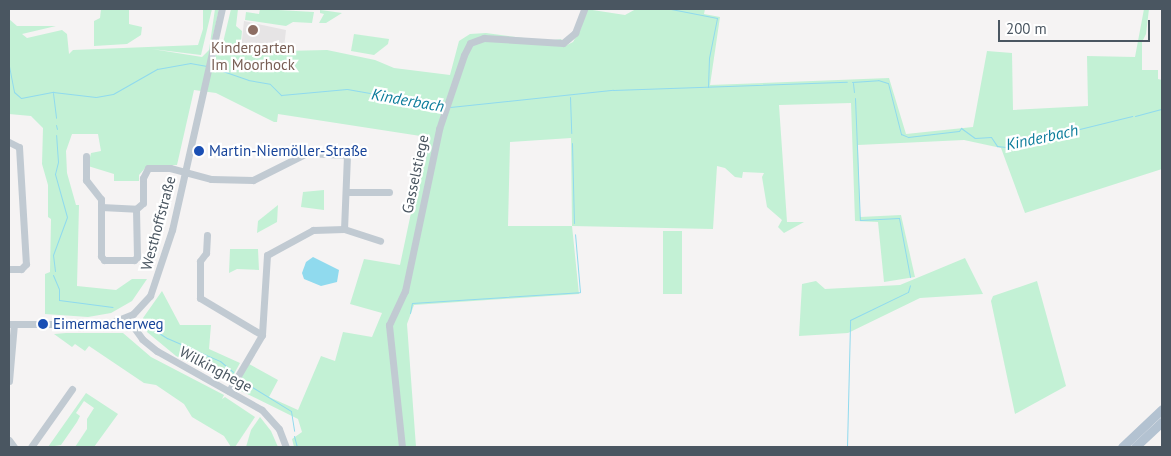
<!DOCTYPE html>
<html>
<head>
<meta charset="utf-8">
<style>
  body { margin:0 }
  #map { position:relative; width:1171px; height:456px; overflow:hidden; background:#f5f3f3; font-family:"PT Sans",sans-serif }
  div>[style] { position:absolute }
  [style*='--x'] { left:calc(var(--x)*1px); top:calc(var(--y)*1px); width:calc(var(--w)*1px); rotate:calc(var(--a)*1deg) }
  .education>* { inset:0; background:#e6e4e5 }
  .green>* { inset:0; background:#c3f1d5; transform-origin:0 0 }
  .water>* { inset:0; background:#90daee }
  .stream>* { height:1px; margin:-0.5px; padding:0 0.5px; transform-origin:0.5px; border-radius:0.5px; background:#90daee }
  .minor>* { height:7px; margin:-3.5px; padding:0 3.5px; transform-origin:3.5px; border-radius:3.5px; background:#c1cad2 }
  .major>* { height:9px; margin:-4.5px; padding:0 4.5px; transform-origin:4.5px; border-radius:4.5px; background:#b3c2d1 }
  .dots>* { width:14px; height:14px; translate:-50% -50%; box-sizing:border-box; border:2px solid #fff; border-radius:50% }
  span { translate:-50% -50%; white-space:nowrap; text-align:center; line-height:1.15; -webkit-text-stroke:4.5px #fff; paint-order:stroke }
  .education-label { font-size:15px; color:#785e54 }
  .transit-label { font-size:15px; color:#164399 }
  .left { translate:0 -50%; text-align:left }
  .street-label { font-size:15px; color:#4a5661 }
  .water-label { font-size:16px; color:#0c7c9b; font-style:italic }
  .frame { position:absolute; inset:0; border:10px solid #4a5661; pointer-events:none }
  .scale { position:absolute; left:998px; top:20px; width:152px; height:22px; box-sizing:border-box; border:2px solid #4a5661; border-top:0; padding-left:6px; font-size:15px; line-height:18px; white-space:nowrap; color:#4a5661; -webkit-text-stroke:4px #fff; paint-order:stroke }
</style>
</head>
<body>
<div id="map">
  <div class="education">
    <i style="clip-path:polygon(244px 21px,286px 30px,284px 48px,241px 49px)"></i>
  </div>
  <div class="green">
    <i style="clip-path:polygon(101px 9px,129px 10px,129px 24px,142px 27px,141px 35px,127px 44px,94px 46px,94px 21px,100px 18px)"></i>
    <i style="clip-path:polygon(evenodd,203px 9px,212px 9px,201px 55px,152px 49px,202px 57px,209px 50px,215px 9px,219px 9px,210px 50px,221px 51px,231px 9px,238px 9px,236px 26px,242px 31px,240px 52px,327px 50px,375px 60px,394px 68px,450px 75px,459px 41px,470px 34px,486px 33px,547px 41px,561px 39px,565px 46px,573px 42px,581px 28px,586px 9px,625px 15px,636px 9px,705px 9px,704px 14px,720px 17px,710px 85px,889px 78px,906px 134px,973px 127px,987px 51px,1012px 53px,1013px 110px,1088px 106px,1087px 56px,1135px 57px,1144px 9px,1149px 9px,1146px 34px,1142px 42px,1142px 70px,1158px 70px,1158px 79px,1162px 80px,1162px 169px,1025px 213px,1001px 148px,964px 140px,858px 145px,860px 217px,901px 215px,915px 277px,884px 282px,878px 222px,855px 221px,851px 103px,779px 105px,787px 222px,804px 222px,784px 233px,778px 227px,782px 220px,767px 207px,762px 177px,764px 173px,743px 172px,742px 178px,735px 177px,725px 168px,717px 166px,713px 229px,572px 226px,579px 294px,414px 305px,407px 324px,416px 447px,294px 447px,292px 439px,302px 432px,298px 419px,239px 390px,237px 384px,249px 364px,278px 380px,269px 397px,298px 410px,321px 356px,335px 361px,343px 332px,372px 337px,382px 313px,350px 304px,364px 259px,400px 265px,427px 137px,278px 114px,277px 122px,274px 122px,216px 93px,194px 90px,177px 165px,147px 166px,139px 175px,139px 181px,114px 181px,114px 174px,88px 166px,91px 153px,101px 151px,98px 134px,72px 134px,66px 151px,67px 173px,76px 205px,79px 205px,77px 286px,116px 290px,132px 279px,147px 279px,132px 301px,111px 313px,88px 317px,45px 314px,45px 274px,50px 272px,51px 219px,48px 217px,48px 185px,42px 164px,43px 128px,31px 116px,9px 114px,9px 19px,17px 26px,56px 26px,22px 34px,27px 38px,62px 30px,67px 34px,69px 54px,73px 50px,198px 45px,203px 29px,203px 9px,571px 138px,572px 226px,508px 226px,510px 142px,571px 138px)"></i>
    <i style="clip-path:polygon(260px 9px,314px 12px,312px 23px,293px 22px,286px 26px,245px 20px,246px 12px,259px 14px)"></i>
    <i style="clip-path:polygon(320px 10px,328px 11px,342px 13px,326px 23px,319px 23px,324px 14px,320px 13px)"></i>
    <i style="clip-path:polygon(354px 34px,389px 39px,388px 44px,374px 55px,351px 51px)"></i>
    <i style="clip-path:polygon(324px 190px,324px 210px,301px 207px,303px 192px)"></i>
    <i style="clip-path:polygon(278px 205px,277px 222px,257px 233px,258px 221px)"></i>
    <i style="left:663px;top:231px;width:19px;height:63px"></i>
    <i style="clip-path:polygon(230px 249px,258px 249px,259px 270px,237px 269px,229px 273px)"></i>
    <i style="clip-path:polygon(965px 258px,983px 294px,920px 298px,848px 333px,799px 336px,802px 284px,816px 281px,825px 289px,900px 285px)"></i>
    <i style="clip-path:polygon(1037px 281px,1066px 386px,1015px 414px,991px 301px,993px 296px)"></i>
    <i style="clip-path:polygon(162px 291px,180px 325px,211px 325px,209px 349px,240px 363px,229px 383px,176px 356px,147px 332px,143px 318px)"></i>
    <i style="clip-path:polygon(66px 333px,123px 333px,151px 357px,224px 395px,222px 399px,225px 397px,255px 417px,235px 447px,231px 447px,224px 436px,192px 417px,184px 404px,156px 385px,144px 383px,89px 346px,85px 351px,75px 344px,72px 347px,54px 334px)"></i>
    <i style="clip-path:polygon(86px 393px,118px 414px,94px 447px,75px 447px,87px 429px,87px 419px,94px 408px,84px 401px,76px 413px,80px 416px,77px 422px,61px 445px,48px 447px)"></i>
    <i style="clip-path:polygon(260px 417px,271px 431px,278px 447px,246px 447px,251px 430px)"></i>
  </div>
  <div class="water">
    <i style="clip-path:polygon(313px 257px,339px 270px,337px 282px,321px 286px,304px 279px,302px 273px,306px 262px)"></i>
  </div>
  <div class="stream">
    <i style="--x:671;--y:9;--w:47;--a:11.1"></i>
    <i style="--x:717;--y:18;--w:41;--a:101.3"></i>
    <i style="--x:709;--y:58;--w:29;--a:92"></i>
    <i style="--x:9;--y:66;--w:26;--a:79"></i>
    <i style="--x:14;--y:92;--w:9;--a:41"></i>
    <i style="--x:21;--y:98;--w:33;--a:-11"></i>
    <i style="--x:53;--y:92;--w:43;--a:6.6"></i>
    <i style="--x:96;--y:97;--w:17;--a:-10"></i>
    <i style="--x:113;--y:94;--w:51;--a:-29.6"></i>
    <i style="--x:157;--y:69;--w:34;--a:-10"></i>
    <i style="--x:190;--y:63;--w:17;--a:10"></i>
    <i style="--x:211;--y:67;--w:39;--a:19"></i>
    <i style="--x:248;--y:80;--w:22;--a:10"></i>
    <i style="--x:270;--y:84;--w:16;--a:45"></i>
    <i style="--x:281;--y:95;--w:66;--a:-5.2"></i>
    <i style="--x:347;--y:89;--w:97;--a:10"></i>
    <i style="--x:852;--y:82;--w:26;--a:-4"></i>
    <i style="--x:878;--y:80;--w:10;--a:17"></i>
    <i style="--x:888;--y:83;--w:53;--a:75.7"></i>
    <i style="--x:901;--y:134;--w:8;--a:23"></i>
    <i style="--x:908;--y:137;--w:51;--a:-6.7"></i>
    <i style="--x:959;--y:131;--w:4;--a:-56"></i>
    <i style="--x:961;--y:128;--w:17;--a:36"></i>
    <i style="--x:975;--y:138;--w:16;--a:-4"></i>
    <i style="--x:991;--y:137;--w:11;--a:56"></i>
    <i style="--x:997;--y:146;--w:9;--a:6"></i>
    <i style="--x:1006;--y:147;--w:130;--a:-13.8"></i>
    <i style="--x:853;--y:83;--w:9;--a:84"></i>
    <i style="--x:53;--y:93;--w:25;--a:83"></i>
    <i style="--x:570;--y:97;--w:36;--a:88"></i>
    <i style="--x:855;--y:98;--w:122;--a:87.7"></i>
    <i style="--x:860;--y:220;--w:39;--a:-3"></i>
    <i style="--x:899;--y:218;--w:60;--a:79.4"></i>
    <i style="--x:450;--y:107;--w:164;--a:-6"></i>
    <i style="--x:613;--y:90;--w:234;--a:-2"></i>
    <i style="--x:1135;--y:116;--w:28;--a:-15"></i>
    <i style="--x:56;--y:125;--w:4;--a:76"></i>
    <i style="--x:572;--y:143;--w:80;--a:88.6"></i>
    <i style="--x:55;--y:271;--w:16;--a:-97"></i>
    <i style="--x:53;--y:255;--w:40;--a:-69.8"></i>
    <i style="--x:67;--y:217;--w:45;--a:-105.6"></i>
    <i style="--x:55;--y:174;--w:12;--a:-76"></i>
    <i style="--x:58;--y:162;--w:27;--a:-94"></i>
    <i style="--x:53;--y:275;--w:15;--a:67"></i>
    <i style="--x:59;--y:289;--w:11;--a:90"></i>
    <i style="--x:59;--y:300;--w:54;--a:7.4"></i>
    <i style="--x:410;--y:313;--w:10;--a:-79"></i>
    <i style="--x:412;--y:303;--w:168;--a:-3.7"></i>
    <i style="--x:580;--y:292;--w:58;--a:-94.9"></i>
    <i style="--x:146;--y:325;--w:25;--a:32"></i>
    <i style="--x:167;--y:338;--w:58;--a:23.5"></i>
    <i style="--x:220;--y:361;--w:17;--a:40"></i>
    <i style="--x:244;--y:382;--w:55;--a:31.7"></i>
    <i style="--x:291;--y:411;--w:20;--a:81"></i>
    <i style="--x:294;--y:436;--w:11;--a:75"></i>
    <i style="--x:847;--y:447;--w:127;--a:-88.6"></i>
    <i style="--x:850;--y:320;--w:64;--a:-25.8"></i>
    <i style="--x:908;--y:292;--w:7;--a:-74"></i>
  </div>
  <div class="minor">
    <i style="--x:9;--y:142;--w:11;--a:27"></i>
    <i style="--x:19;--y:147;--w:117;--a:86.6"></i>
    <i style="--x:26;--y:264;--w:7;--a:135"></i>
    <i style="--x:21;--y:269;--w:12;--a:180"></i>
    <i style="--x:86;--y:156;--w:24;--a:90"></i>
    <i style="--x:86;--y:180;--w:24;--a:52"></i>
    <i style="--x:101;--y:199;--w:57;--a:90"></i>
    <i style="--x:101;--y:256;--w:5;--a:53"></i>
    <i style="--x:104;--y:260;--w:30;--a:0"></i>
    <i style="--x:134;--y:260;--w:4;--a:-45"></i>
    <i style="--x:137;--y:257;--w:48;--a:-91.2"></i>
    <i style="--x:136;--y:209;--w:9;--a:-41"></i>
    <i style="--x:143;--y:203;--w:25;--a:-90"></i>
    <i style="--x:143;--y:178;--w:11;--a:-63"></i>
    <i style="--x:148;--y:168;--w:22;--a:0"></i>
    <i style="--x:170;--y:168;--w:42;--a:15"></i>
    <i style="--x:211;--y:179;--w:42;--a:1.4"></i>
    <i style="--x:253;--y:180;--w:60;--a:-26.6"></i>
    <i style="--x:307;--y:153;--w:40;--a:2.9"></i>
    <i style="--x:347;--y:155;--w:74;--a:92.3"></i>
    <i style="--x:344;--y:229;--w:31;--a:178"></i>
    <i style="--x:313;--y:230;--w:52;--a:151.5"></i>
    <i style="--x:267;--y:255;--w:80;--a:93.6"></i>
    <i style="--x:262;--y:335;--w:65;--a:120.5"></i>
    <i style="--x:346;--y:192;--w:43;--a:0"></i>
    <i style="--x:101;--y:207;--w:35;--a:3"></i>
    <i style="--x:344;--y:229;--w:38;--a:18"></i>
    <i style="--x:207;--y:235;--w:18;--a:93"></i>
    <i style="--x:206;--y:253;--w:10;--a:127"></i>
    <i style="--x:200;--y:261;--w:37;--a:90"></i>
    <i style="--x:200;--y:298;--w:72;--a:30.8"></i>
    <i style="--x:127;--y:318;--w:26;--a:54"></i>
    <i style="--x:142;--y:339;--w:19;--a:39"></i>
    <i style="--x:157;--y:351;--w:120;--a:29.3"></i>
    <i style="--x:262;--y:410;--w:25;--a:48"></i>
    <i style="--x:279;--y:429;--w:19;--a:69"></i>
    <i style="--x:9;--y:324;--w:99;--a:0"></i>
    <i style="--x:108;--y:324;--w:27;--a:-22"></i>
    <i style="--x:133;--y:314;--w:25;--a:-47"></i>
    <i style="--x:150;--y:296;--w:70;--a:-71.6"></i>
    <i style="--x:172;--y:230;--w:227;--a:-77.3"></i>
    <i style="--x:9;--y:381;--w:57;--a:-85"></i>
    <i style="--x:9;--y:440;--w:9;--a:54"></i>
    <i style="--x:31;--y:447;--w:71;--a:-54.7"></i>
    <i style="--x:402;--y:447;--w:123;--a:-96.1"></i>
    <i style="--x:389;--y:325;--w:38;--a:-65"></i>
    <i style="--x:405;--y:291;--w:166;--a:-78.1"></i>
    <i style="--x:439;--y:129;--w:78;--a:-71.3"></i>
    <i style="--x:464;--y:55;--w:13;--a:-63"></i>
    <i style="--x:470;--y:43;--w:15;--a:-20"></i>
    <i style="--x:484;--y:38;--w:79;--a:3.6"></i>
    <i style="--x:563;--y:43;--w:16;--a:-40"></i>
    <i style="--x:575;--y:33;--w:26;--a:-69"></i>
  </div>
  <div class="major">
    <i style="--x:1122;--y:447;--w:55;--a:-43.5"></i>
    <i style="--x:1135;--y:447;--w:37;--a:-43"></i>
  </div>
  <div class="dots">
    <i style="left:253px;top:30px;background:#8d6e63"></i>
    <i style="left:199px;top:151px;background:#1a4fb4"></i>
    <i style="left:43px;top:324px;background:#1a4fb4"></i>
  </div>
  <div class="education-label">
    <span style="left:253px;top:56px">Kindergarten<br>Im Moorhock</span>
  </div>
  <div class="transit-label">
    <span class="left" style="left:209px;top:151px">Martin-Niemöller-Straße</span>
    <span class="left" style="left:53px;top:324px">Eimermacherweg</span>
  </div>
  <div class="street-label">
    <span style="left:415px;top:174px;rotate:-78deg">Gasselstiege</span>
    <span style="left:158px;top:223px;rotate:-75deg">Westhoffstraße</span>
    <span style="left:216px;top:369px;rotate:28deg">Wilkinghege</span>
  </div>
  <div class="water-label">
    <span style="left:408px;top:100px;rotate:10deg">Kinderbach</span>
    <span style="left:1042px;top:137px;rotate:-12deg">Kinderbach</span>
  </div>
  <div class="frame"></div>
  <div class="scale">200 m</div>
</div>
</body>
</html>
